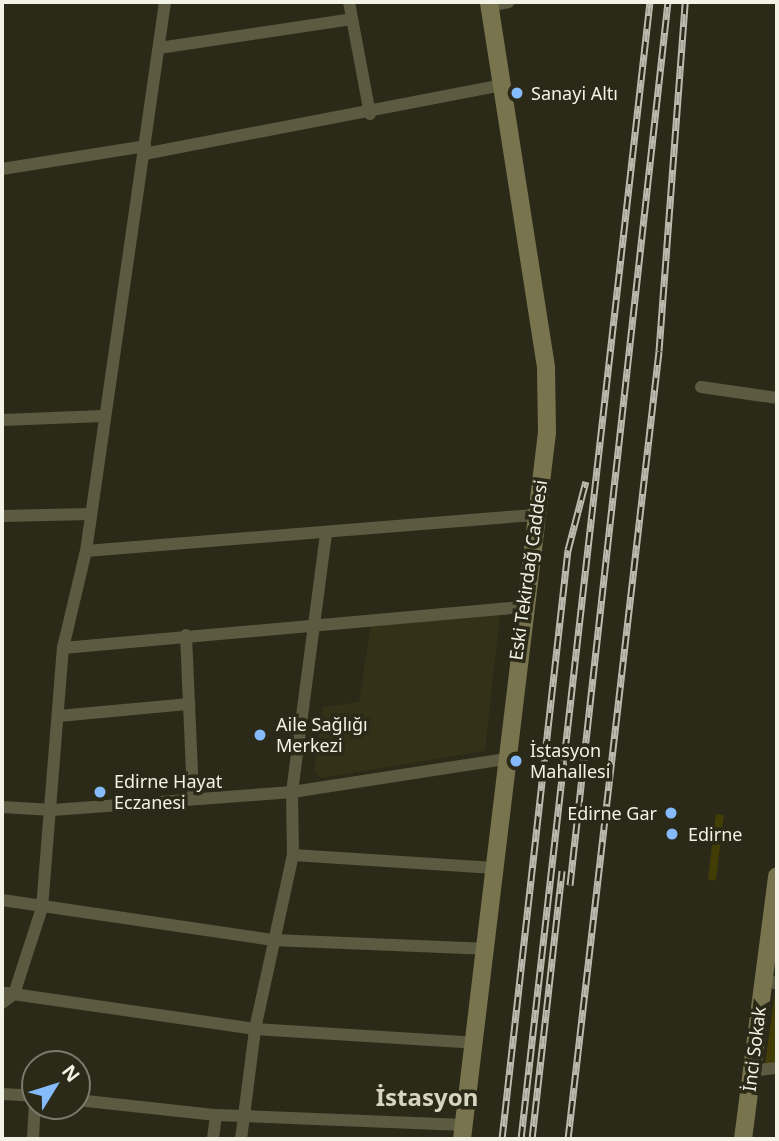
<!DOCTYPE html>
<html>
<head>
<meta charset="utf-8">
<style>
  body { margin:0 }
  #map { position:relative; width:779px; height:1141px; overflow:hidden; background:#2b2a19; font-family:"Noto Sans",sans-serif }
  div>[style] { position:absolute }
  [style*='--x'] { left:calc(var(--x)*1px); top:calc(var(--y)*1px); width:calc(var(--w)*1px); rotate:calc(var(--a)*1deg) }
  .built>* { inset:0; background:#333118 }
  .green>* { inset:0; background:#423d05; transform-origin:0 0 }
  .street>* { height:12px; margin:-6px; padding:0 6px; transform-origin:6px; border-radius:6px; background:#5c5a41 }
  .secondary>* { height:18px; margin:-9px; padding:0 9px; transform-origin:9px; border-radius:9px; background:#78744d }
  .rail>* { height:7px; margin-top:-3.5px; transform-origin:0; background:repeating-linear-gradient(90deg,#2b2a19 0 13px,#bbbaae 0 26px); box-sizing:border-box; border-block:2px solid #bbbaae }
  .dots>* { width:19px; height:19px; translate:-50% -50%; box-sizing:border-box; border:4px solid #2b2a19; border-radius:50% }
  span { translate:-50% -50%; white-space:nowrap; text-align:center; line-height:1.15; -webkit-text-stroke:7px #2b2a19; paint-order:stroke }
  .poi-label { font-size:18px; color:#f2f2e7 }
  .left { translate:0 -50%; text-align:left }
  .right { translate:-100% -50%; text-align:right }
  .street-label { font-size:18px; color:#f2f2e7 }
  .district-label { font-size:24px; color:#d7d5c0; font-weight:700 }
  .frame { position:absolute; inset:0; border:4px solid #f2f2e7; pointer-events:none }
  .north { position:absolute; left:21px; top:1050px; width:70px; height:70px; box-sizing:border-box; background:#2b2a19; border:2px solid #7b7a6b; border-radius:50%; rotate:52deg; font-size:19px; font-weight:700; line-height:28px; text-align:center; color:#f2f2e7 }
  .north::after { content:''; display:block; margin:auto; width:24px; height:32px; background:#86bbfb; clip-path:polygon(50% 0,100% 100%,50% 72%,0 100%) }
</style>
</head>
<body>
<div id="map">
  <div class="built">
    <i style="clip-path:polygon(500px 614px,485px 751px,321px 778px,314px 771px,323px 707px,359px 702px,371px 625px)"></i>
  </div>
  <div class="green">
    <i style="left:716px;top:814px;width:8px;height:66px;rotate:7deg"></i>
    <i style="clip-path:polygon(775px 992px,777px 1064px,765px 1065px)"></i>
  </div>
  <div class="street">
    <i style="--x:349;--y:2;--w:114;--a:79.4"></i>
    <i style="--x:490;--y:6;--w:19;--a:-12"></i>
    <i style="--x:159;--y:48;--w:195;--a:-8.5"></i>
    <i style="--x:144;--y:154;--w:367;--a:-10.9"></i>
    <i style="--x:2;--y:169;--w:145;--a:-9.1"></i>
    <i style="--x:701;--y:387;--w:77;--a:8.2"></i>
    <i style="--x:2;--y:420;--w:101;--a:-2.3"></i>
    <i style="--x:2;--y:516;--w:89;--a:-1.3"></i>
    <i style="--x:86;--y:551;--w:450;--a:-4.6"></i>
    <i style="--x:186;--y:635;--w:163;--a:87.5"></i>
    <i style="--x:63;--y:648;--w:461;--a:-5.1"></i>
    <i style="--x:59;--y:716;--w:131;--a:-5.3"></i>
    <i style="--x:2;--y:807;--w:51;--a:3.4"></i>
    <i style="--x:53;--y:810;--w:240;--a:-4.3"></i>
    <i style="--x:292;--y:792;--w:215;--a:-8.8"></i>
    <i style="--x:293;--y:855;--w:202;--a:3.7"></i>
    <i style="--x:2;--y:900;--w:274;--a:8.4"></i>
    <i style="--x:273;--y:940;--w:211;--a:2.4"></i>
    <i style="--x:763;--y:978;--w:15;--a:23"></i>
    <i style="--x:6;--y:993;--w:252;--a:8.2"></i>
    <i style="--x:255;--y:1029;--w:220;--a:3.6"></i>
    <i style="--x:2;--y:1003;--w:15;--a:-37"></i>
    <i style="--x:14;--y:994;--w:90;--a:-72"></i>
    <i style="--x:42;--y:908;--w:261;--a:-85.4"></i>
    <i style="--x:63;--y:648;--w:100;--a:-76.7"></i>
    <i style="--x:86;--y:551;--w:555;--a:-81.81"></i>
    <i style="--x:751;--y:1071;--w:26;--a:-7"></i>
    <i style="--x:2;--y:1094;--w:33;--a:3"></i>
    <i style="--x:77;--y:1100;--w:140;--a:6.2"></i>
    <i style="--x:216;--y:1115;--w:248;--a:2.3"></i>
    <i style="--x:33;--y:1139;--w:36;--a:-87"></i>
    <i style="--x:213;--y:1139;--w:24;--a:-83"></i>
    <i style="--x:241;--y:1139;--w:111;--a:-82.7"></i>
    <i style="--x:255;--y:1029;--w:178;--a:-77.7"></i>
    <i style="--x:293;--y:855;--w:63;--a:-90.9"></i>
    <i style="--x:292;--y:792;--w:260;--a:-82.5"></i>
  </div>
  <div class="secondary">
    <i style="--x:462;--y:1139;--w:712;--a:-83.14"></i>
    <i style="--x:547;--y:432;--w:65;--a:-90.9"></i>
    <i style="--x:546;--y:367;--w:369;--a:-98.9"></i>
    <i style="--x:743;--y:1139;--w:265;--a:-82.6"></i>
  </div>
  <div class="rail">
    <i style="--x:570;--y:885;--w:888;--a:-83.67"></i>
    <i style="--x:502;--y:1139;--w:593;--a:-83.61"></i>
    <i style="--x:568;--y:550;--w:71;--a:-75.4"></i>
    <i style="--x:521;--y:1139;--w:1144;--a:-83.53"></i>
    <i style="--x:532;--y:1139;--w:270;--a:-83.6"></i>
    <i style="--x:568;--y:1139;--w:793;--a:-83.41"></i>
    <i style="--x:659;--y:351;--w:350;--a:-85.7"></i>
  </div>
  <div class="dots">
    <i style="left:517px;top:93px;background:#86bbfb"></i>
    <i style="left:260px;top:735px;background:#86bbfb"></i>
    <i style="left:516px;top:761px;background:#86bbfb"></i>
    <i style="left:100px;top:792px;background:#86bbfb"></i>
    <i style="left:671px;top:813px;background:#86bbfb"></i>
    <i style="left:672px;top:834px;background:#86bbfb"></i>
  </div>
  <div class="poi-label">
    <span class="left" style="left:531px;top:93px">Sanayi Altı</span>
    <span class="left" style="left:276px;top:735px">Aile Sağlığı<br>Merkezi</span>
    <span class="left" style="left:530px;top:761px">İstasyon<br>Mahallesi</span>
    <span class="left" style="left:114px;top:792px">Edirne Hayat<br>Eczanesi</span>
    <span class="right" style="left:657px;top:813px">Edirne Gar</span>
    <span class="left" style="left:688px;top:834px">Edirne</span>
  </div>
  <div class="street-label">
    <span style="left:528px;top:570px;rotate:-82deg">Eski Tekirdağ Caddesi</span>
    <span style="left:754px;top:1049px;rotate:-83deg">İnci Sokak</span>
  </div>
  <div class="district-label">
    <span style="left:427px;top:1097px">İstasyon</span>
  </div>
  <div class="frame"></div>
  <div class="north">N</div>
</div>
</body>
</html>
